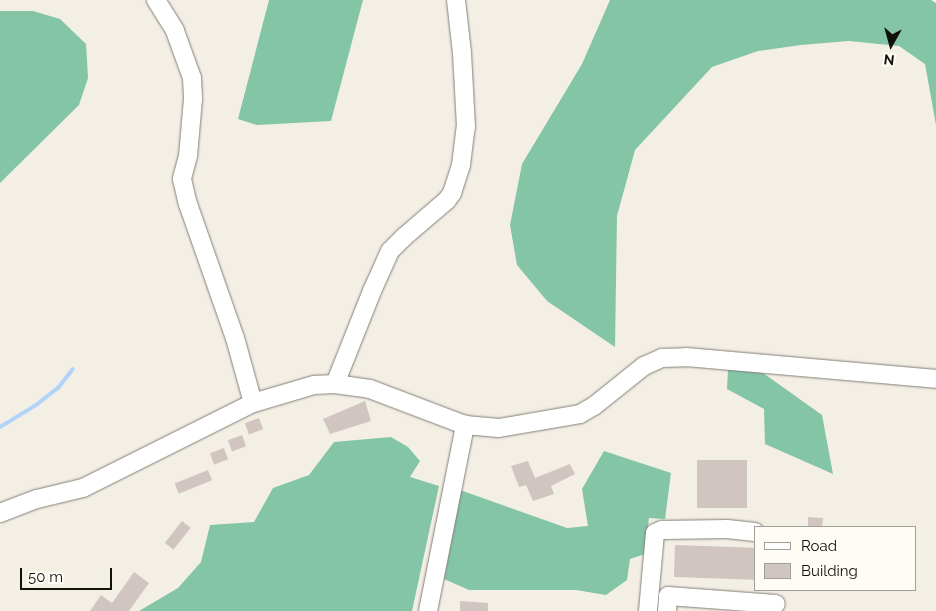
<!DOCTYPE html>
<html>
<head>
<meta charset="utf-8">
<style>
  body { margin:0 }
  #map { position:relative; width:936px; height:611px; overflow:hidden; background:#f3efe5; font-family:Raleway,sans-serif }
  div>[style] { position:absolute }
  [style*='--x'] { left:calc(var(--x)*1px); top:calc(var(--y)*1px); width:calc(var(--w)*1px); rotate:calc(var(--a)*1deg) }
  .forest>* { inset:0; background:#84c5a7 }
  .stream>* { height:4px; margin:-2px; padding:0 2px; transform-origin:2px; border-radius:2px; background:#b2d3f9 }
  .building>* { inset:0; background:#d1c5c2; transform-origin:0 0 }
  .roads { filter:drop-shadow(0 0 1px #837f76) drop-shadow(0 0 1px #837f76) }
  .minor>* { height:18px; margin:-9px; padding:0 9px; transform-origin:9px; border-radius:9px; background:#fff }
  span { translate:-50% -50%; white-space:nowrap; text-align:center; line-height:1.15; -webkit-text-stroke:5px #fffcf6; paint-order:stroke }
  .legend { position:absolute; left:754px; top:526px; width:162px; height:65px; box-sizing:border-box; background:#fffcf6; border:1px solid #a09e98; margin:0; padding:6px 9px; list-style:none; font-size:15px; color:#11100c }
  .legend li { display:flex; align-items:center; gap:10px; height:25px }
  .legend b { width:25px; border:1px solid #a09e98 }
  .north { position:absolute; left:866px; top:20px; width:50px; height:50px; -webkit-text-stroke:4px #fffcf6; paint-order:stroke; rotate:187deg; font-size:14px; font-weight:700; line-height:20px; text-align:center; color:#11100c }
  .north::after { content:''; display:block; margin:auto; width:18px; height:22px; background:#11100c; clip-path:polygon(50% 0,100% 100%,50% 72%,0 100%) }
  .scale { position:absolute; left:20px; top:568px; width:92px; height:22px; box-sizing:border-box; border:2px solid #11100c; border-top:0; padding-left:6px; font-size:15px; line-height:18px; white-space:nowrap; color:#11100c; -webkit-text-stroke:4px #fffcf6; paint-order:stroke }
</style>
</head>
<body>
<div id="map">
  <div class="forest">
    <i style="clip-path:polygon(269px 0,363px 0,331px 121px,257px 125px,238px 119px)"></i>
    <i style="clip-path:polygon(610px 0,931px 0,936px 3px,936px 125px,925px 64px,899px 46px,849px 41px,801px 45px,758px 51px,712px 67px,635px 150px,617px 216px,615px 347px,547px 301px,517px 265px,510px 225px,522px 164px,582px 64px)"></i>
    <i style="clip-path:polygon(0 11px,33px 11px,60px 19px,86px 44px,88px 78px,79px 105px,0 183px)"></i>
    <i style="clip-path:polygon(728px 369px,759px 370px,822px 415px,833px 474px,765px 444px,764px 409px,727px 389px)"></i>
    <i style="clip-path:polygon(391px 437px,408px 447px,420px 461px,410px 477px,439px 486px,412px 611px,139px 611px,178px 588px,201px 562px,210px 525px,254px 522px,273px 488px,309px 475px,334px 442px)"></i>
    <i style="clip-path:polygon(604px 451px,671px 473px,665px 519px,649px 518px,645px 554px,630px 559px,627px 580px,606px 595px,576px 590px,469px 590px,444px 579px,460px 490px,567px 528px,588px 526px,582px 489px)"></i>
  </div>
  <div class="stream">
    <i style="--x:0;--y:427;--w:42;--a:-31.4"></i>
    <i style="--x:36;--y:405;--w:28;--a:-38"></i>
    <i style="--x:58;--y:388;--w:24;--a:-52"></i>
  </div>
  <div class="building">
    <i style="clip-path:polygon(365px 401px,371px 421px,330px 434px,323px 419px)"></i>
    <i style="left:259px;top:418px;width:12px;height:15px;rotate:70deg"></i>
    <i style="left:242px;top:435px;width:12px;height:15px;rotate:70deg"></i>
    <i style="left:224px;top:448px;width:12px;height:15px;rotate:70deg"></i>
    <i style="left:697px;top:460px;width:50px;height:48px"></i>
    <i style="clip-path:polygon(528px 461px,535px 478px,570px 464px,575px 474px,551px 486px,554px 494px,533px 501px,526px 485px,519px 487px,511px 466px)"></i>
    <i style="left:208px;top:470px;width:11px;height:36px;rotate:68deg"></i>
    <i style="clip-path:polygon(808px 517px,823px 518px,822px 527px,808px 527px)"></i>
    <i style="left:182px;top:521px;width:11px;height:28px;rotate:38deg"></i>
    <i style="left:675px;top:545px;width:80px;height:32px;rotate:2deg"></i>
    <i style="clip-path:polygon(134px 572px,149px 583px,129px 611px,90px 611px,101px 595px,112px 603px)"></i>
    <i style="clip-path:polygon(460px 601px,488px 603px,488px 611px,460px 611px)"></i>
  </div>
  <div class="roads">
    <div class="minor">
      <i style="--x:156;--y:0;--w:36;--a:58"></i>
      <i style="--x:175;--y:31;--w:50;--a:70.1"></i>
      <i style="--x:192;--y:78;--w:21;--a:87"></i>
      <i style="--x:193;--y:99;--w:57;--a:95"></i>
      <i style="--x:188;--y:156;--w:24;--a:105"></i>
      <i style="--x:182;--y:179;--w:26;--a:77"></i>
      <i style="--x:188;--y:204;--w:142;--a:70.7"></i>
      <i style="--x:235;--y:338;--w:67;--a:74.5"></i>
      <i style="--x:335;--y:384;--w:100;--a:-68.3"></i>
      <i style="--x:372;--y:291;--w:44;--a:-65.8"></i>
      <i style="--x:390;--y:251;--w:20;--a:-45"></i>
      <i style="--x:404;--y:237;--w:57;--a:-40.7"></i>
      <i style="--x:447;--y:200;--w:9;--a:-54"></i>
      <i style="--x:452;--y:193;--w:29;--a:-72"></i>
      <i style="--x:461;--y:165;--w:38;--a:-83"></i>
      <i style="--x:466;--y:127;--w:74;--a:-93.1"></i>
      <i style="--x:462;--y:53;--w:53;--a:-96.5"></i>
      <i style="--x:0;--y:513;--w:40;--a:-21"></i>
      <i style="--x:37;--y:499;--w:47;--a:-13.4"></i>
      <i style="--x:83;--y:488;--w:190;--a:-26.6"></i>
      <i style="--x:253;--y:403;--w:64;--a:-16.4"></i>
      <i style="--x:314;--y:385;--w:21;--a:-3"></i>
      <i style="--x:335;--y:384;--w:35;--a:8"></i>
      <i style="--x:370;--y:389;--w:102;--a:20.8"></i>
      <i style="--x:465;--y:425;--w:34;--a:5"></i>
      <i style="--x:499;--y:428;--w:82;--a:-9.8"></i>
      <i style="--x:580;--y:414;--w:16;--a:-30"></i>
      <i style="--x:594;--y:406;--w:64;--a:-38.7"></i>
      <i style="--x:644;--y:366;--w:20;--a:-24"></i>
      <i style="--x:662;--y:358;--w:24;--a:-2"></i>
      <i style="--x:686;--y:357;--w:251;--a:5"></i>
      <i style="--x:428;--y:611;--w:190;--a:-78.7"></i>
      <i style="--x:648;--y:611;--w:78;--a:-84.9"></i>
      <i style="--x:655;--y:533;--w:8;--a:-23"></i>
      <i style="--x:662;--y:530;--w:65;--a:-0.9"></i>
      <i style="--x:727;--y:529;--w:28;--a:6"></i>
      <i style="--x:667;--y:611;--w:15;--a:-86"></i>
      <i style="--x:668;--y:596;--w:108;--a:4.2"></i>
    </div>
  </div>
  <ul class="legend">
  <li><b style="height:6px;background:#fff"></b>Road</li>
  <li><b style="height:14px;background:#d1c5c2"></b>Building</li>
  </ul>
  <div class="north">N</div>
  <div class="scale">50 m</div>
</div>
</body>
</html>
